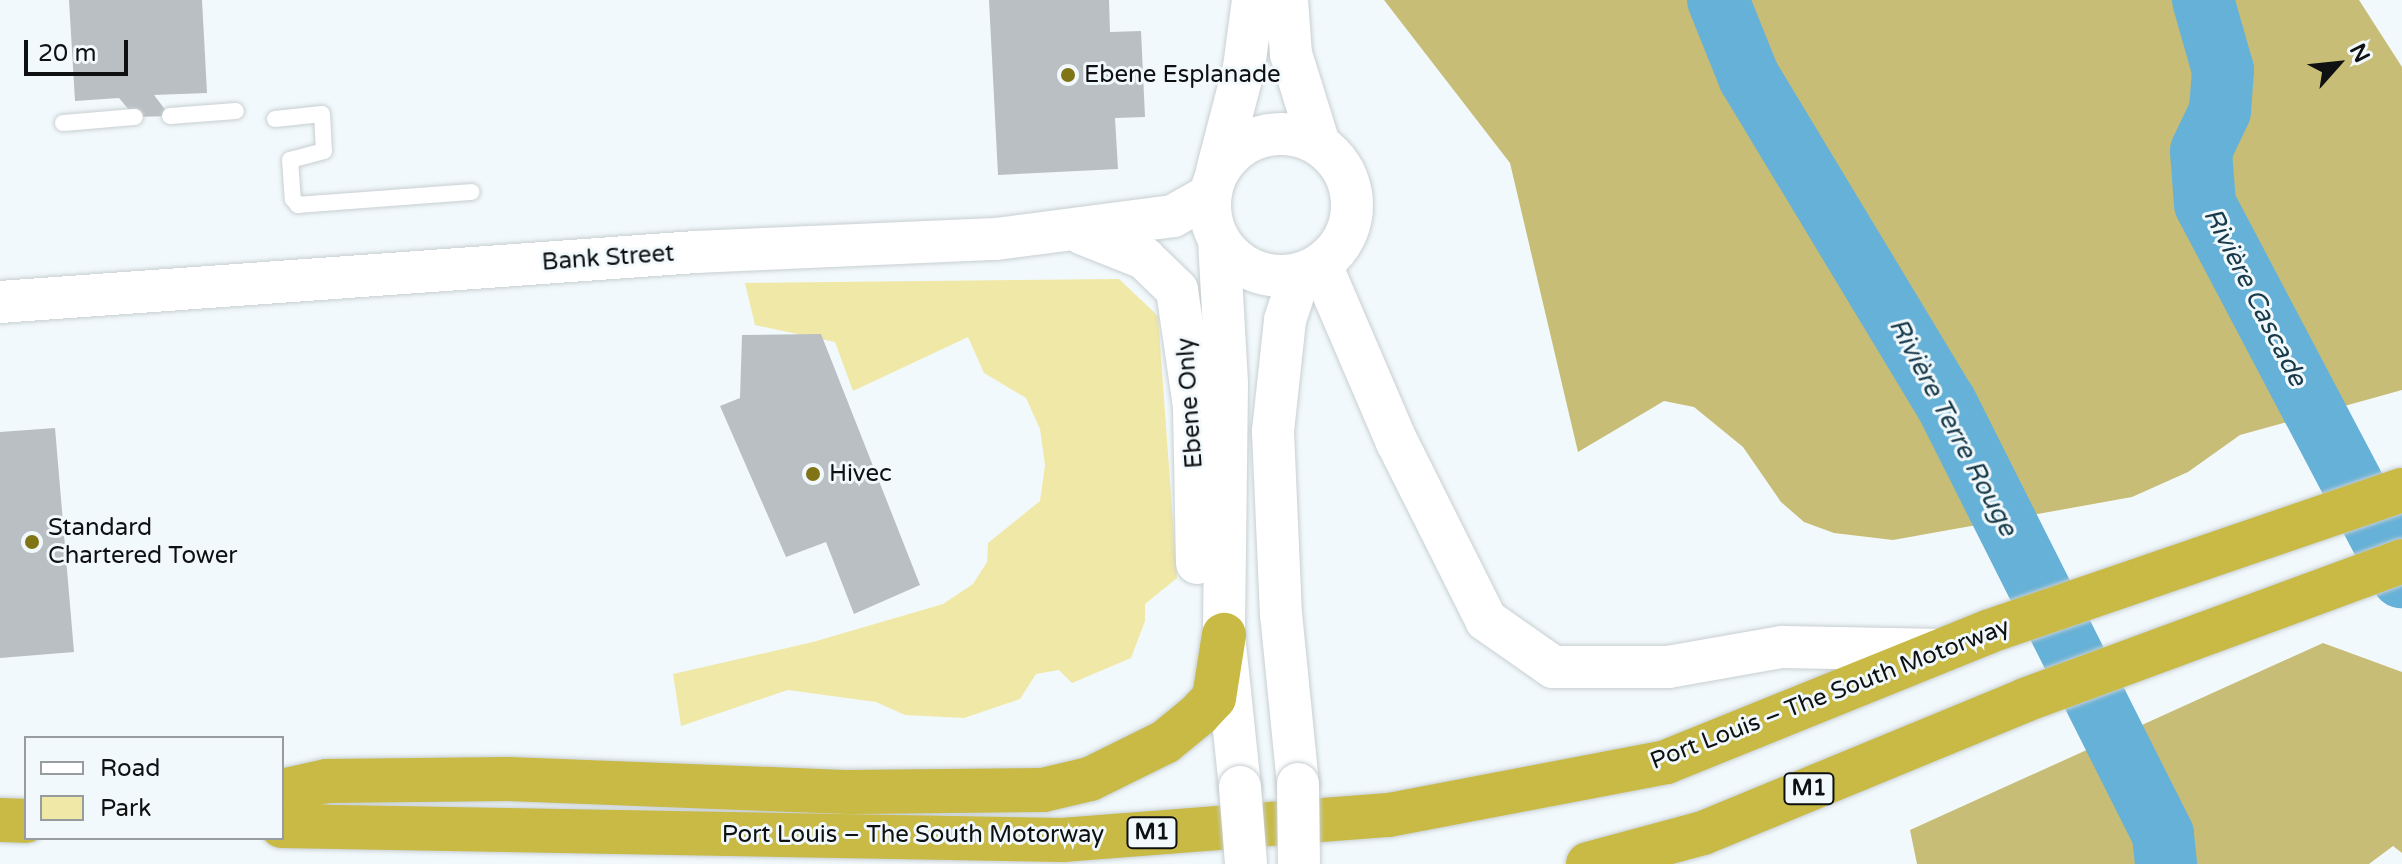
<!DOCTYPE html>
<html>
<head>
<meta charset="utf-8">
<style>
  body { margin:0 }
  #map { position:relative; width:2402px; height:864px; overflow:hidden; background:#f2f9fc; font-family:"Varela Round",sans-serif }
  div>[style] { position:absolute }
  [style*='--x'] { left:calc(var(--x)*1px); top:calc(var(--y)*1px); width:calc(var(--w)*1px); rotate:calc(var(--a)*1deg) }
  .green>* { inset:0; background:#f0e8a7 }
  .forest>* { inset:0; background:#c7bd76 }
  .river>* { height:62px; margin:-31px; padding:0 31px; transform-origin:31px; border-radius:31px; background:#66b1d7 }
  .building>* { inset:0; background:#b9bfc3 }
  .roads { filter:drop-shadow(0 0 2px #c8cfd2) drop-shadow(0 0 2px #c8cfd2) }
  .service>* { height:16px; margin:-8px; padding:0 8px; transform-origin:8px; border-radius:8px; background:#fff }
  .tertiary>* { height:42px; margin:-21px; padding:0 21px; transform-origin:21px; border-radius:21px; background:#fff }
  .tertiary>.ring { margin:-21px; padding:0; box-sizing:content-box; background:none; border:42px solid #fff; border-radius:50% }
  .trunk>* { height:44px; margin:-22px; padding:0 22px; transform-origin:22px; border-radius:22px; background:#c8ba44 }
  .bridges { filter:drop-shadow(0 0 2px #c8cfd2) drop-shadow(0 0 2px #c8cfd2) }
  .tertiary-bridge>* { height:42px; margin:-21px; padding:0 21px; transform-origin:21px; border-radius:21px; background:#fff }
  .dots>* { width:22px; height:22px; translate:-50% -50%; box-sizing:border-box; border:4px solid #f2f9fc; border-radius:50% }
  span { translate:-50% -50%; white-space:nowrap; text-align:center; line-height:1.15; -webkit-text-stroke:6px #f2f9fc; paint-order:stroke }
  .shield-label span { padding:2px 6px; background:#f2f9fc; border:2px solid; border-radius:6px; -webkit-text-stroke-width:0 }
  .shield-label { font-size:22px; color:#0e1011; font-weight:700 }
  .poi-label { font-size:24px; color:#0e1011 }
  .left { translate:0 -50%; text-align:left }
  .street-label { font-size:24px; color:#0e1011 }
  .water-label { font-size:26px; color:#183a4a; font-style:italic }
  .legend { position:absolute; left:24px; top:736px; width:260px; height:104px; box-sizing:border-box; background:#f2f9fc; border:2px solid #979c9e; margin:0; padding:10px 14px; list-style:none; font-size:24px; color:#0e1011 }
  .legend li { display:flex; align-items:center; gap:16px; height:40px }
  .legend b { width:40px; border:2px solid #979c9e }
  .north { position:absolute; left:2298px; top:24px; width:80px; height:80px; -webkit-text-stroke:6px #f2f9fc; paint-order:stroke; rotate:63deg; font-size:22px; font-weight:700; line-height:32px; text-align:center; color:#0e1011 }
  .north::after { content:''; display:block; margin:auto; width:28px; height:36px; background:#0e1011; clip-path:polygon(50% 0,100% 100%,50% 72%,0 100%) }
  .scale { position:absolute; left:24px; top:40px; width:104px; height:36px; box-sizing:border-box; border:4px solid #0e1011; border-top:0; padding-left:10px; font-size:24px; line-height:28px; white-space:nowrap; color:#0e1011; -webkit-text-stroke:6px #f2f9fc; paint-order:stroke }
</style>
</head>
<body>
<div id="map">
  <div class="green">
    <i style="clip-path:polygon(1119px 279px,1158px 316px,1177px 578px,1145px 604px,1145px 621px,1131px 658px,1072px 683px,1059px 670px,1036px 674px,1020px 699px,964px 718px,905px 715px,876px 702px,788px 690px,681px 726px,673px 674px,813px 642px,943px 604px,973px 584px,987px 562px,988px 543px,1040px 501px,1045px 465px,1040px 429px,1026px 398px,984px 373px,968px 337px,853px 391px,835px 342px,755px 325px,745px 283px)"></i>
  </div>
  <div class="forest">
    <i style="clip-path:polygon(1384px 0,2359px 0,2402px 67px,2402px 390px,2240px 435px,2188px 472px,2132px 497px,1893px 540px,1834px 533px,1804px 522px,1781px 502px,1743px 447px,1694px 407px,1664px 401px,1578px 452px,1510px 163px)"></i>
    <i style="clip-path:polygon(2323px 643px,2402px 672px,2402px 853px,2393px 846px,2369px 864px,1917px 864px,1910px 830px)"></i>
  </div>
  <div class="river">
    <i style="--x:1718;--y:0;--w:83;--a:68.1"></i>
    <i style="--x:1749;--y:77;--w:381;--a:58.9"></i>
    <i style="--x:1946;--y:403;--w:483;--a:63.3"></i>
    <i style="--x:2163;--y:835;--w:29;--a:84"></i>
    <i style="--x:2203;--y:0;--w:73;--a:74.1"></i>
    <i style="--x:2223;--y:70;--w:41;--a:94.2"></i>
    <i style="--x:2220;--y:111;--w:44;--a:115.4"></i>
    <i style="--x:2201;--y:151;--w:53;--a:85.7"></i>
    <i style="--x:2205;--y:204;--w:422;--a:62.2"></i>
  </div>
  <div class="building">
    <i style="clip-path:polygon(69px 0,202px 0,207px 93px,154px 95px,170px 116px,135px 117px,119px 98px,75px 101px)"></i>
    <i style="clip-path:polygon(989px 0,1109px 0,1110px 32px,1141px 31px,1145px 117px,1115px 118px,1118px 169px,998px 175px)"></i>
    <i style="clip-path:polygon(821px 334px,920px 585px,854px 614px,826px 542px,786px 557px,720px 406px,740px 398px,742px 335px)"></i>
    <i style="clip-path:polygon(55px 428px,74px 652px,0 658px,0 432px)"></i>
  </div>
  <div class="roads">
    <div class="service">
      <i style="--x:170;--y:116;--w:66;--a:-4.3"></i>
      <i style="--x:275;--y:119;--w:47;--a:-6.1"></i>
      <i style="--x:322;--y:114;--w:37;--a:87"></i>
      <i style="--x:324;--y:151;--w:35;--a:165"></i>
      <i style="--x:290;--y:160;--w:39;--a:86"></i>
      <i style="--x:293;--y:199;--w:8;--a:50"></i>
      <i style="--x:298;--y:205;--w:174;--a:-4.3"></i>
      <i style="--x:63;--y:123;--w:72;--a:-4.8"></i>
    </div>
    <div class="tertiary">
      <i style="--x:1287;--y:0;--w:54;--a:85.8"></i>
      <i style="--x:1291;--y:54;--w:94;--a:72.7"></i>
      <i class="ring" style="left:1210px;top:134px;width:100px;height:100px"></i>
      <i style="--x:1217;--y:171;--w:107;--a:-75.4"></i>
      <i style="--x:1244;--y:67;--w:68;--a:-82.3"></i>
      <i style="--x:1083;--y:234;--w:66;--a:21.5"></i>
      <i style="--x:1144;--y:258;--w:46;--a:44.1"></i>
      <i style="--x:1177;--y:290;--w:118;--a:81.7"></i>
      <i style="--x:1194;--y:407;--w:156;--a:88.9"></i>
      <i style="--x:1219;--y:240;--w:144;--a:86.8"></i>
      <i style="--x:1227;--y:384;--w:251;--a:90.7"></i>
      <i style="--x:1224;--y:635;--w:153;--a:84"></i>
      <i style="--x:1321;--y:265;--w:193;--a:66.8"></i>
      <i style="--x:1397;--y:442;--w:199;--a:63.4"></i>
      <i style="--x:1486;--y:620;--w:82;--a:35"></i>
      <i style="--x:1553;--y:667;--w:115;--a:0"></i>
      <i style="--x:1668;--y:667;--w:116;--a:-10"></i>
      <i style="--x:1782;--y:647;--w:162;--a:1.1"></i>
      <i style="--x:0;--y:302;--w:697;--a:-4.11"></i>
      <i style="--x:695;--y:252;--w:301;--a:-2.5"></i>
      <i style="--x:996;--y:239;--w:178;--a:-7.4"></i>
      <i style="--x:1173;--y:216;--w:43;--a:-29.6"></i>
      <i style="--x:1298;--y:784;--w:170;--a:-95.7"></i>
      <i style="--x:1281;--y:615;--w:184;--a:-92.5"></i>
      <i style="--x:1273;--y:431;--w:112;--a:-83.8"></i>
      <i style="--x:1285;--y:320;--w:48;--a:-71.9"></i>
    </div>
    <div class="trunk">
      <i style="--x:282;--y:791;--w:46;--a:-12.5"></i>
      <i style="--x:327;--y:781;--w:181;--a:-0.6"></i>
      <i style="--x:508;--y:779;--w:342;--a:2.2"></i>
      <i style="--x:850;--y:792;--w:193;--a:-0.6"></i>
      <i style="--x:1043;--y:790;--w:48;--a:-13.2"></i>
      <i style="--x:1090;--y:779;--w:84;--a:-26.3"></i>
      <i style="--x:1165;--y:742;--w:43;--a:-39.3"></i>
      <i style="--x:1198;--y:715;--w:23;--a:-47"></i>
      <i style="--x:1214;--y:698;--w:64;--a:-81"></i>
      <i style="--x:0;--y:820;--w:26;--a:2"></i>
      <i style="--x:282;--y:826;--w:780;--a:1.03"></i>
      <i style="--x:1062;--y:840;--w:328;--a:-4.4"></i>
      <i style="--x:1389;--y:815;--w:282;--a:-10.8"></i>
      <i style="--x:1666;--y:762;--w:349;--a:-22"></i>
      <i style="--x:1990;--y:631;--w:435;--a:-18.9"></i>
      <i style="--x:1588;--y:864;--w:119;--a:-15.1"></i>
      <i style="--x:1703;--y:833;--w:348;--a:-22.4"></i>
      <i style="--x:2025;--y:700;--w:402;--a:-20.2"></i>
    </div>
  </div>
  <div class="bridges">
    <div class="tertiary-bridge">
      <i style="--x:1298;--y:784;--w:80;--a:89.3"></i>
      <i style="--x:1240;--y:787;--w:77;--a:85.5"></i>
    </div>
  </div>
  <div class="dots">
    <i style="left:1068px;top:75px;background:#807416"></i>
    <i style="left:813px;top:474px;background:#807416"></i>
    <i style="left:32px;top:542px;background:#807416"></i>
  </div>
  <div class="shield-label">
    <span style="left:1809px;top:789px">M1</span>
    <span style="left:1152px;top:833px">M1</span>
  </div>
  <div class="poi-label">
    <span class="left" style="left:1084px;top:75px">Ebene Esplanade</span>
    <span class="left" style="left:829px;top:474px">Hivec</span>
    <span class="left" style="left:48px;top:542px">Standard<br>Chartered Tower</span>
  </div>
  <div class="street-label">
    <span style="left:608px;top:258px;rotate:-4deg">Bank Street</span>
    <span style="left:1190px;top:403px;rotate:-94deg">Ebene Only</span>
    <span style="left:1830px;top:694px;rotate:-21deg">Port Louis – The South Motorway</span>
    <span style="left:913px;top:835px">Port Louis – The South Motorway</span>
  </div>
  <div class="water-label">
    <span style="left:2255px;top:297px;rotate:63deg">Rivière Cascade</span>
    <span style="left:1953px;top:427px;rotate:62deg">Rivière Terre Rouge</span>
  </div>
  <ul class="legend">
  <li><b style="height:10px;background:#fff"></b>Road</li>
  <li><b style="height:22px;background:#f0e8a7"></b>Park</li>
  </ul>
  <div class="north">N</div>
  <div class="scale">20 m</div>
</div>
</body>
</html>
